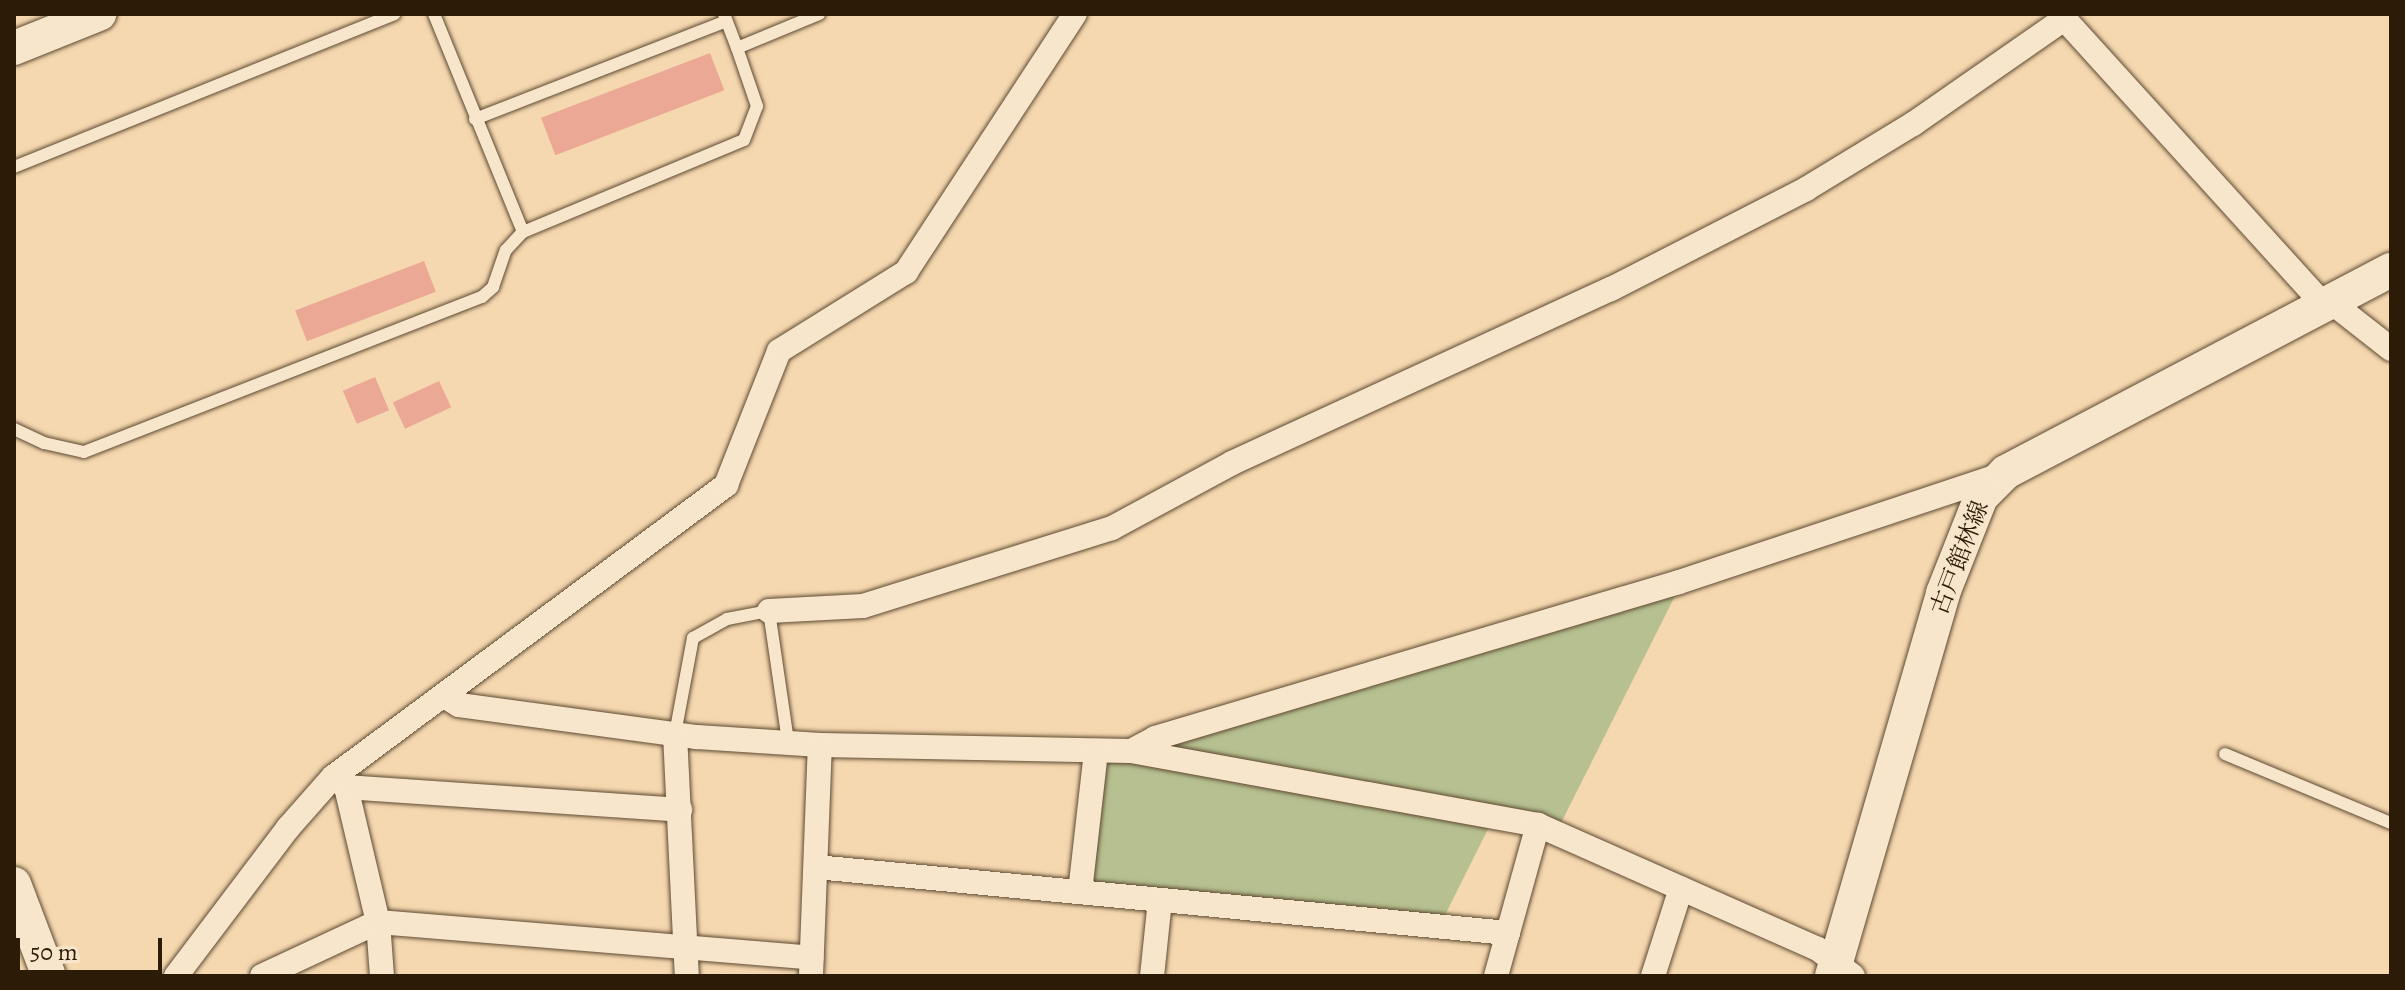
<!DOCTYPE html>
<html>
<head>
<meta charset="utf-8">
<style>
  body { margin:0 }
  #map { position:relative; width:2405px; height:990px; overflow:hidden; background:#f5d8b0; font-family:Alegreya,"Noto Serif JP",serif }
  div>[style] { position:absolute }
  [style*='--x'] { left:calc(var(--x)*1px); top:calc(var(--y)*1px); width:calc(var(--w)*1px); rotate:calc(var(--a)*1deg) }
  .green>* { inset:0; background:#b6c090 }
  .building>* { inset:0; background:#eba895; transform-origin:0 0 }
  .roads { filter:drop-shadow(0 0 2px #5e4a31) drop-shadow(0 0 2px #5e4a31) }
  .lane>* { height:12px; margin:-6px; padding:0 6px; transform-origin:6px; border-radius:6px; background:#f8e6cc }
  .street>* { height:24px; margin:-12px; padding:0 12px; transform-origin:12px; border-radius:12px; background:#f8e6cc }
  .secondary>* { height:34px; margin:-17px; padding:0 17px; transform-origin:17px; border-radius:17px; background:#f8e6cc }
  span { translate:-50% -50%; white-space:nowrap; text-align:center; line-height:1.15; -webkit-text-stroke:6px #f8e6cc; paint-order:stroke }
  .street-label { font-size:24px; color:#2c1b07 }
  .frame { position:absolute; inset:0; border:16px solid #2c1b07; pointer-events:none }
  .scale { position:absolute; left:16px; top:938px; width:146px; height:36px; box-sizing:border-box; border:4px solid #2c1b07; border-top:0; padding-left:10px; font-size:24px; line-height:28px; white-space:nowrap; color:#2c1b07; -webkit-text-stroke:6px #f8e6cc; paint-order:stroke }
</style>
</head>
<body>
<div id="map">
  <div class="green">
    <i style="clip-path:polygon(1678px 590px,1561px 823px,1152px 747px)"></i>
    <i style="clip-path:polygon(1105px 759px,1135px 760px,1490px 825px,1444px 917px,1087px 893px)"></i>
  </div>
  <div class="building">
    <i style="left:710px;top:53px;width:40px;height:181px;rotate:69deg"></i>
    <i style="left:424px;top:261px;width:33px;height:138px;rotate:69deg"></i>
    <i style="left:375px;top:377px;width:36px;height:35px;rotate:67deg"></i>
    <i style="left:439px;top:381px;width:29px;height:51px;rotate:65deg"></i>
  </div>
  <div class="roads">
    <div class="lane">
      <i style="--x:724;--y:14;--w:36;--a:69"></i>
      <i style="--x:737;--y:48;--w:89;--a:-22.5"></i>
      <i style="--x:475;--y:119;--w:269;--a:-21.3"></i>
      <i style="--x:14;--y:167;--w:410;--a:-21.9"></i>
      <i style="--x:523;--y:232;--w:239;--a:-22.6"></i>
      <i style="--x:744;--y:140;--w:36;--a:-69"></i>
      <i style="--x:757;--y:106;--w:61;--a:-109"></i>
      <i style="--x:14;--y:429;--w:33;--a:25"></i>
      <i style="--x:44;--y:443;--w:41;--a:12.7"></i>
      <i style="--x:84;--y:452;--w:427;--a:-21.3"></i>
      <i style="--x:482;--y:297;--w:15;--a:-42"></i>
      <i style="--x:493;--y:287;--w:39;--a:-71"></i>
      <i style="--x:506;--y:250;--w:25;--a:-47"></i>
      <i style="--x:523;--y:232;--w:235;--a:-112.2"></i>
      <i style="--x:675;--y:734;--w:98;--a:-79.4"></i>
      <i style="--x:693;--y:638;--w:39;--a:-29"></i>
      <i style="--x:727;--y:619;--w:43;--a:-10.8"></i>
      <i style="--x:769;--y:611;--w:132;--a:81.7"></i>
      <i style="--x:2225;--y:754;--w:180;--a:22.6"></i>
    </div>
    <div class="street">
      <i style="--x:2060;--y:14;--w:394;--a:47.8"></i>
      <i style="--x:2331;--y:302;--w:76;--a:38.1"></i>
      <i style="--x:769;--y:611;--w:94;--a:-3"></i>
      <i style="--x:863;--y:606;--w:261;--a:-17.4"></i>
      <i style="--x:1112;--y:528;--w:136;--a:-28.4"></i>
      <i style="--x:1232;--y:463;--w:417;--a:-24.7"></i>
      <i style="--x:1611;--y:289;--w:219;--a:-27.1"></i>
      <i style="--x:1806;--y:189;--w:125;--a:-31.3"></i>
      <i style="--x:1913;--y:124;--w:184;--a:-34.8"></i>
      <i style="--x:446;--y:697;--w:15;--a:32"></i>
      <i style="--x:459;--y:705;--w:240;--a:7.7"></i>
      <i style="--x:697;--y:737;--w:123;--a:3.7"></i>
      <i style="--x:820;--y:745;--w:311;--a:1.1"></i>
      <i style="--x:1131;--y:751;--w:414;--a:10.3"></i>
      <i style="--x:1538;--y:825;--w:306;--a:23.9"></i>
      <i style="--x:1818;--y:949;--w:44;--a:37.6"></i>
      <i style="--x:675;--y:734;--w:242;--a:87.2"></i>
      <i style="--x:1131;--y:751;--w:27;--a:-28"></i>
      <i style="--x:1155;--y:738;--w:547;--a:-16.58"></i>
      <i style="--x:1679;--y:582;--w:335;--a:-18.4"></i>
      <i style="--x:335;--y:778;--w:14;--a:39"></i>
      <i style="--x:346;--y:787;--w:139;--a:76.7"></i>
      <i style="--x:378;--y:922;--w:54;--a:85.8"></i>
      <i style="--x:346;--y:787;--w:335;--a:3.9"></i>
      <i style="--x:816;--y:867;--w:695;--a:5.45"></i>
      <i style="--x:1080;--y:892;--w:142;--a:-83.5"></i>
      <i style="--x:176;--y:976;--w:186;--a:-52.9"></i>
      <i style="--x:288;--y:828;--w:68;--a:-48.6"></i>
      <i style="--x:333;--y:777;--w:490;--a:-36.6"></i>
      <i style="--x:726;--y:485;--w:144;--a:-68.4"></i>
      <i style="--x:779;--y:351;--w:150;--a:-31.9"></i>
      <i style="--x:906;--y:272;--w:308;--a:-56.8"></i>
      <i style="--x:262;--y:976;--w:128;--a:-25"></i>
      <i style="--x:378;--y:922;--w:435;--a:4.7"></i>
      <i style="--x:811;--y:976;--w:231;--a:-87.8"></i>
      <i style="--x:1152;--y:976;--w:76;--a:-84"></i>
      <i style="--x:1496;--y:976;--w:157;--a:-74.5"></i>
      <i style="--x:1653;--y:976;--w:92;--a:-72.3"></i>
    </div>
    <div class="secondary">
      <i style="--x:14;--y:48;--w:92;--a:-21.8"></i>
      <i style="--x:14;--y:884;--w:98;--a:69.2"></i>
      <i style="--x:1832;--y:976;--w:399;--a:-73.8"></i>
      <i style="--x:1943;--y:593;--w:103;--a:-68.4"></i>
      <i style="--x:1981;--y:497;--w:35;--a:-45"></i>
      <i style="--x:2006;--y:472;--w:435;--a:-27.7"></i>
    </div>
  </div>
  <div class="street-label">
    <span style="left:1960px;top:558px;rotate:-69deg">古戸館林線</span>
  </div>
  <div class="frame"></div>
  <div class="scale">50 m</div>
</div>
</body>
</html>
